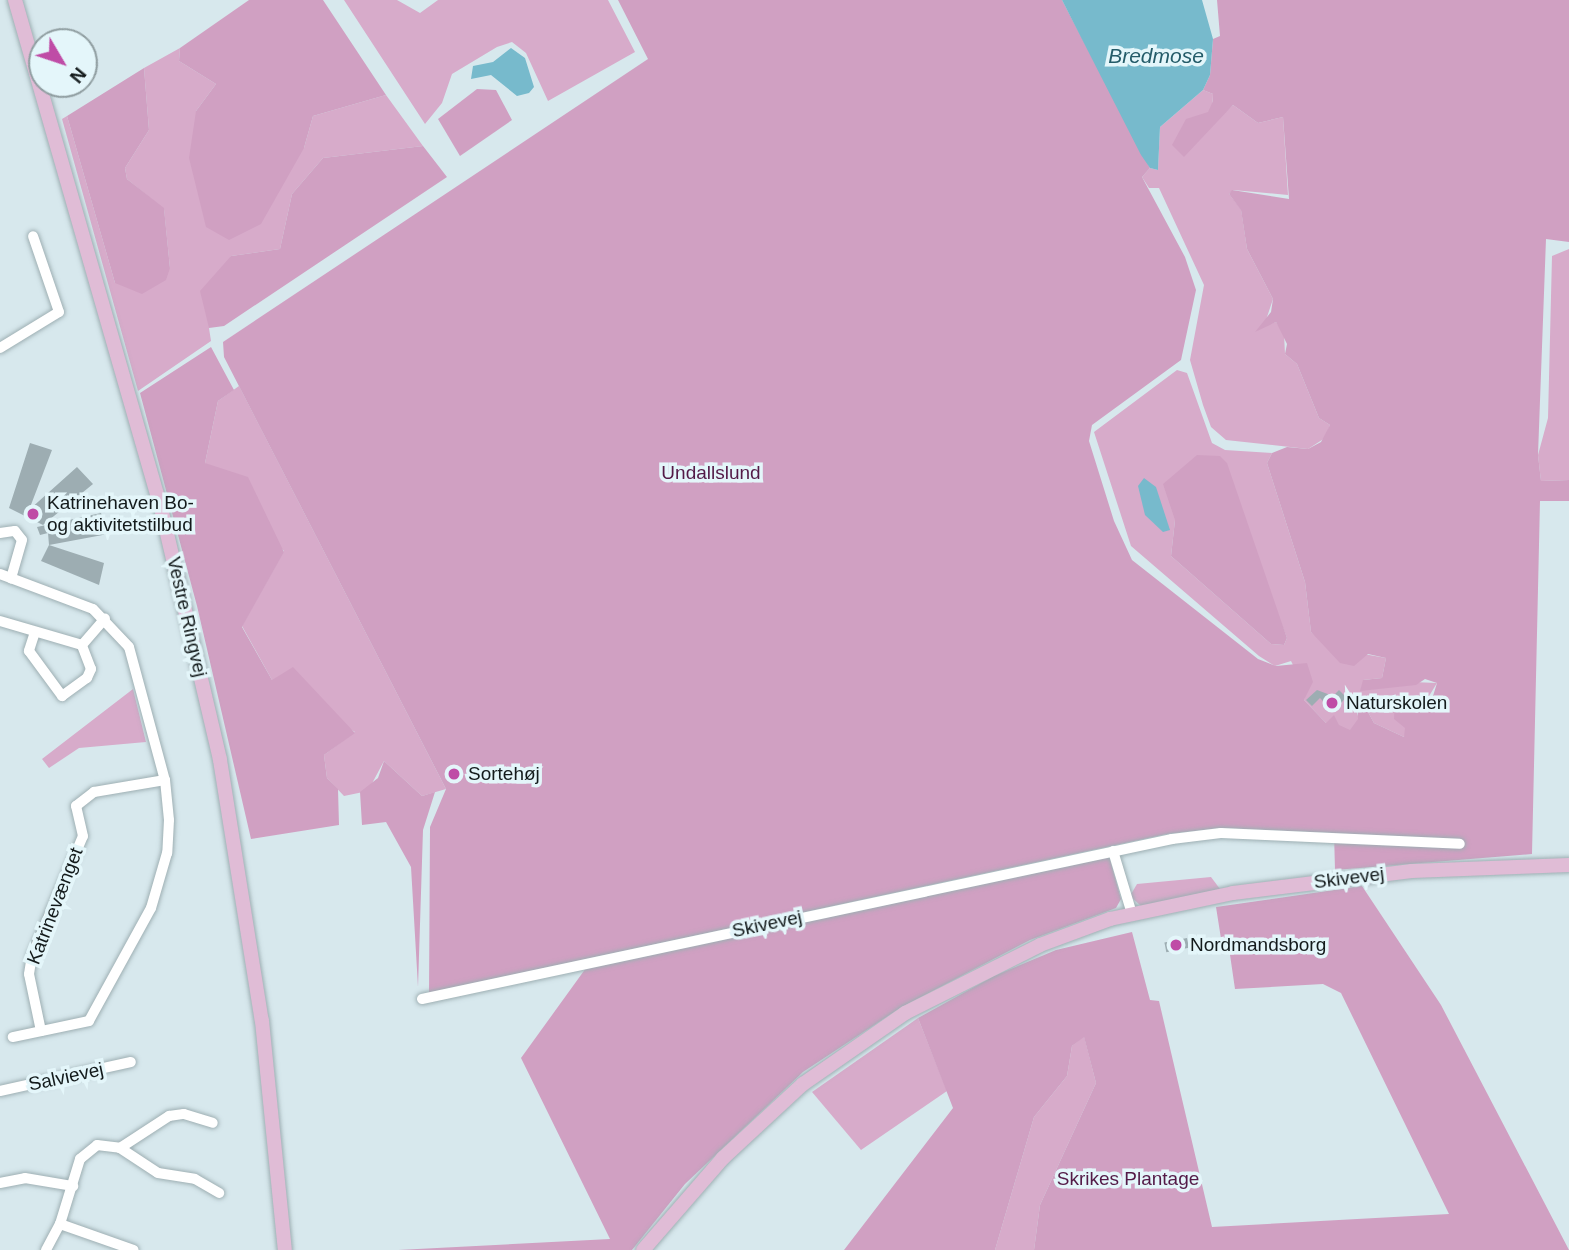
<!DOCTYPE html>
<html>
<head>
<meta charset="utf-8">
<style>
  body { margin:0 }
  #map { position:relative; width:1569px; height:1250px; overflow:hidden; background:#d7e8ed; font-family:Arial,sans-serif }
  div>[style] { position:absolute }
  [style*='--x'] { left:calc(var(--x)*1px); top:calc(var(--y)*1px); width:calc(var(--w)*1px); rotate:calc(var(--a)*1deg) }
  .green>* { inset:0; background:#d7abca }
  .forest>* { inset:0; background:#d0a0c2 }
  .water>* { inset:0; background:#77bacc }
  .building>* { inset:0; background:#9dadb2; transform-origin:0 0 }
  .roads { filter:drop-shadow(0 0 2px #9eafb3) drop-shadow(0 0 2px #9eafb3) }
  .minor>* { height:10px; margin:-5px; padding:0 5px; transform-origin:5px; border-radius:5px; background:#fff }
  .major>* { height:14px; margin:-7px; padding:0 7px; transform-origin:7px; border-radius:7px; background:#e0bcd6 }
  .dots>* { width:19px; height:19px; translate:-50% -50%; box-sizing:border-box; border:4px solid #e4f6fa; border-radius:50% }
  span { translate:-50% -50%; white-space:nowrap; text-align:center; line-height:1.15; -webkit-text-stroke:7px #e4f6fa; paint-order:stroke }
  .park-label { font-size:19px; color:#531a47 }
  .poi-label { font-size:19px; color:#131a1b }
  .left { translate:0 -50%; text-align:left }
  .street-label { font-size:19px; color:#131a1b }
  .water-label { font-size:21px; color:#245c69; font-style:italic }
  .north { position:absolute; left:28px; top:28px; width:70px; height:70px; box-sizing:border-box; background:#e4f6fa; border:2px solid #909ea1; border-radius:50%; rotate:129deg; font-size:19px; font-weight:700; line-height:28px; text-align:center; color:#131a1b }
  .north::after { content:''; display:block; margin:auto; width:24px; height:32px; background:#bf4ca6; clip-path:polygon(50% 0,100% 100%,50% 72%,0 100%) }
</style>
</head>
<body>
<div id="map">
  <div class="green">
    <i style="clip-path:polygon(344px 0,397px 0,420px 13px,438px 0,608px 0,635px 52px,548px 101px,526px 53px,512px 42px,497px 47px,452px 74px,442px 103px,425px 124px)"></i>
    <i style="clip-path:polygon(180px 48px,179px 61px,216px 84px,196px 111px,304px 148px,313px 116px,386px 95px,423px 146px,323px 158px,292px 194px,280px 249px,231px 256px,209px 328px,211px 341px,138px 391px,62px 119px,67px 116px,115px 283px,170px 268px,164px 209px,127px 179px,125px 168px,149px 130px,144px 68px)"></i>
    <i style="clip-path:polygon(1203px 90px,1213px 94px,1212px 124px,1233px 105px,1258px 123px,1283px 117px,1288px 195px,1233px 190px,1229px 194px,1241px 209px,1247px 249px,1273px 299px,1264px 326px,1276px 322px,1284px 334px,1285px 354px,1297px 364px,1319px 418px,1330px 425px,1325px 438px,1308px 449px,1226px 440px,1211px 427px,1203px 405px,1190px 360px,1204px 285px,1159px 188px,1149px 188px,1142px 177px,1150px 168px,1158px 170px,1160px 127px)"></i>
    <i style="clip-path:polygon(1569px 249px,1569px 480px,1541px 481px,1538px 455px,1548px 418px,1552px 256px)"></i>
    <i style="clip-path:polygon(evenodd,1177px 370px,1187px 373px,1212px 443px,1225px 450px,1272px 453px,1267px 463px,1305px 582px,1311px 632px,1330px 648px,1386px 658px,1382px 678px,1363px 680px,1437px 683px,1404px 737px,1374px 723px,1368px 712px,1371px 701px,1354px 704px,1359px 719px,1350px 731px,1326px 723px,1304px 700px,1306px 691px,1291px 661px,1275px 666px,1259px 656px,1131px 546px,1094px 432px,1177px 370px,1175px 520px,1256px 558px,1287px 638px,1284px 645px,1271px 644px,1171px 556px,1175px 520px)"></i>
    <i style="clip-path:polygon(239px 386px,446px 789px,422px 796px,384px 761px,368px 791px,344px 796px,327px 778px,324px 755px,355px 732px,272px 680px,242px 626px,284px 551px,205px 463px,218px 401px)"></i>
    <i style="clip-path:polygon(133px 689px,146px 742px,79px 748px,49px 768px,42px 759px)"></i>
    <i style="clip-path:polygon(1211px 877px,1220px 889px,1141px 906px,1130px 896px,1137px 884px)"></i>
    <i style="clip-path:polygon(918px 1018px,947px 1091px,861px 1150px,812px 1092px)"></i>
    <i style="clip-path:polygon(1084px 1036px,1096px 1083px,1040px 1205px,1034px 1250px,995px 1250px,1034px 1117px,1067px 1076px,1072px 1046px)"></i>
  </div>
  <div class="forest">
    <i style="clip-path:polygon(249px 0,323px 0,386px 95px,313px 116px,304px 148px,261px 224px,229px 240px,206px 227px,189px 158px,196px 111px,216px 84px,179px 61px,180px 48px)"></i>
    <i style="clip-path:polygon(618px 0,1062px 0,1150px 168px,1142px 177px,1185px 257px,1196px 290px,1181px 360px,1092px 425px,1089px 441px,1114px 521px,1132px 560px,1258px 659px,1276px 666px,1307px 663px,1313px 682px,1304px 700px,1326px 723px,1334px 715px,1339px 725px,1350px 730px,1358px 719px,1357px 698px,1370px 696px,1368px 712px,1374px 723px,1404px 737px,1405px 728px,1394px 719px,1395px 695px,1433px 696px,1437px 683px,1425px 679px,1416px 685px,1360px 691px,1363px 680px,1382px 678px,1386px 658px,1368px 654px,1354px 666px,1340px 663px,1311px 632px,1305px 582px,1267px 463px,1272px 453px,1287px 447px,1308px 449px,1321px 442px,1330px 425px,1319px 418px,1297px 364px,1285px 354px,1287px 344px,1276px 322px,1255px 332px,1271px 312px,1273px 299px,1247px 249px,1241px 210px,1229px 194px,1232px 190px,1289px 199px,1283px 117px,1258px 123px,1233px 105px,1184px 157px,1172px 145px,1186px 119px,1208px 112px,1213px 101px,1213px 94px,1203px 90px,1210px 75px,1213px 39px,1220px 36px,1217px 0,1569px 0,1569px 242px,1546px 239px,1538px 455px,1541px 481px,1569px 480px,1569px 501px,1540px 501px,1532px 854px,1335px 870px,1334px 833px,1221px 828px,1167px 834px,429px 993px,430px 827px,446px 789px,224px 357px,223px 342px,648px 59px)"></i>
    <i style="clip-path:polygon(144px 68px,149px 130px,125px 168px,127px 179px,164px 208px,170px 268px,166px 280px,142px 294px,115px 283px,67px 116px)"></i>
    <i style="clip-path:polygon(477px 89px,496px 90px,512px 120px,460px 156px,438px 119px)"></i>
    <i style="clip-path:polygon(423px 146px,447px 177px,224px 326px,209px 328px,200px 291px,231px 256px,280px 249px,292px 194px,323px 158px)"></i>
    <i style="clip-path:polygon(211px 347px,234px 390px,218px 401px,205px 463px,248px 477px,284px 552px,242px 627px,272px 680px,293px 667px,355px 733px,324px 755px,327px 778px,338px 789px,339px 825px,251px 839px,197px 606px,140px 393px)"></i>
    <i style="clip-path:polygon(1197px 455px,1220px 456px,1227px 463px,1287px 638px,1284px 645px,1271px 644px,1171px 556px,1175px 520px,1163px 484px)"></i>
    <i style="clip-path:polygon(384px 761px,422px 796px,435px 792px,423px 830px,418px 987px,411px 867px,386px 822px,362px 825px,360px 792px,378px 778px)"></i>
    <i style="clip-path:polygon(1109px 856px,1121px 899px,1116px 908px,1030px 940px,900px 1008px,803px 1072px,685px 1184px,632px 1250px,398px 1250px,610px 1239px,521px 1058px,586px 968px)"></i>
    <i style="clip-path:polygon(1362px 886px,1441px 1005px,1569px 1250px,1034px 1250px,1040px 1205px,1096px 1083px,1084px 1037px,1072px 1046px,1067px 1076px,1034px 1117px,995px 1250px,844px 1250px,953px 1108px,918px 1018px,994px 976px,1056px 950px,1132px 932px,1150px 1000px,1159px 1001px,1212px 1227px,1449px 1214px,1341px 993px,1323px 984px,1235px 989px,1229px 948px,1222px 945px,1216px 907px)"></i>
  </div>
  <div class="water">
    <i style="clip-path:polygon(1062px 0,1202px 0,1213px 39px,1210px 75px,1203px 90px,1160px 127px,1158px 170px,1150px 168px,1141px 155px)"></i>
    <i style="clip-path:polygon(511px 48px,525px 58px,534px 87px,529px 93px,517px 96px,491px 75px,471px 79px,473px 66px,493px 62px)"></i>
    <i style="clip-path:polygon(1144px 478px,1156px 487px,1170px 530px,1163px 532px,1145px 515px,1138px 486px)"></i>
  </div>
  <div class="building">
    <i style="clip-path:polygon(30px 443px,52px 450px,29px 510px,77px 467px,93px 484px,43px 525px,9px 508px)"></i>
    <i style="clip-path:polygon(101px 513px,108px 534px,49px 545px,48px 533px,40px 535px,37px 527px)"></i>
    <i style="clip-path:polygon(49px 545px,104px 563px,99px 585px,41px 561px)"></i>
    <i style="clip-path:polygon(1317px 690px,1333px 696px,1339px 690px,1346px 697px,1334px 712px,1320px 698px,1312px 706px,1306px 700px)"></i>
    <i style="left:1187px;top:938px;width:10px;height:23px;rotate:79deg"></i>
  </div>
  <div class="roads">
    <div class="minor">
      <i style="--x:0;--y:348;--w:69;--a:-31.4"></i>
      <i style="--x:59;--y:312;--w:80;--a:-108.9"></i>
      <i style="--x:0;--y:533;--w:15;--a:-8"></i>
      <i style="--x:15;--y:531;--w:11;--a:52"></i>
      <i style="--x:22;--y:540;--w:40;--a:106"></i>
      <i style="--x:0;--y:574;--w:99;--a:20.6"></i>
      <i style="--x:93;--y:609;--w:52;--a:46.5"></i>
      <i style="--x:129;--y:647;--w:138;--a:74.9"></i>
      <i style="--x:165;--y:780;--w:40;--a:84.3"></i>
      <i style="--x:169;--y:820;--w:33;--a:93"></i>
      <i style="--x:167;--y:853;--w:57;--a:106.2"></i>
      <i style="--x:151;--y:908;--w:129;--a:118.8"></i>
      <i style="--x:89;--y:1021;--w:78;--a:168.1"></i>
      <i style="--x:0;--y:621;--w:85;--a:16.3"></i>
      <i style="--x:35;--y:632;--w:20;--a:108"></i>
      <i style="--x:29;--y:651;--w:56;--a:53.7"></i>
      <i style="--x:62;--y:696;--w:31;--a:-36"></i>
      <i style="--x:87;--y:678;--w:10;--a:-66"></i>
      <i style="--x:91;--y:669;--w:26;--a:-111"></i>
      <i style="--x:82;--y:645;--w:35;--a:-49"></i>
      <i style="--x:1113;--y:851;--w:66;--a:73.2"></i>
      <i style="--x:422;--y:999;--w:767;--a:-12.04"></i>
      <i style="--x:1172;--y:839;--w:49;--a:-7"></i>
      <i style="--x:1221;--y:833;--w:239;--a:2.6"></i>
      <i style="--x:41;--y:1031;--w:58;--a:-101.9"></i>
      <i style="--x:29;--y:974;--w:18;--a:-81"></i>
      <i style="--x:32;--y:956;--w:130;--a:-67"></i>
      <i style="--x:83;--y:836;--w:31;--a:-103"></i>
      <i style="--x:76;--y:806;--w:23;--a:-38"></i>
      <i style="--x:94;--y:792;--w:72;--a:-9.6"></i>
      <i style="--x:0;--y:1091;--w:134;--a:-12.5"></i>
      <i style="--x:120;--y:1148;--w:59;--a:-33.1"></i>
      <i style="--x:169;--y:1116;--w:15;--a:-8"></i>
      <i style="--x:184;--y:1114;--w:30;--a:17"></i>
      <i style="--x:0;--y:1183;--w:25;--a:-11"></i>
      <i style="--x:25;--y:1178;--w:49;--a:9.5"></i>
      <i style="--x:60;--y:1224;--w:78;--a:19.4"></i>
      <i style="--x:46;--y:1250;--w:30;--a:-62"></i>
      <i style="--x:60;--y:1224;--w:68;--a:-72.9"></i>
      <i style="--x:80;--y:1159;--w:22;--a:-39"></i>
      <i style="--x:97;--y:1145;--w:23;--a:7"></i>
      <i style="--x:120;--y:1148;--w:45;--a:33.3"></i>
      <i style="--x:158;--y:1173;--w:37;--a:9"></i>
      <i style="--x:195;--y:1179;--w:28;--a:30"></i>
    </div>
    <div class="major">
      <i style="--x:15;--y:0;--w:529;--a:73.97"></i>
      <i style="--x:161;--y:508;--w:259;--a:76.8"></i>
      <i style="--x:220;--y:760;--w:264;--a:80.9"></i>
      <i style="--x:262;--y:1021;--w:230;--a:84.3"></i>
      <i style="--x:643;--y:1250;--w:122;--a:-49"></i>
      <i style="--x:723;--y:1158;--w:109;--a:-42.8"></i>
      <i style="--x:803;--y:1084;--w:124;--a:-34.8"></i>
      <i style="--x:905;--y:1013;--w:151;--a:-26.7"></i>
      <i style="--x:1040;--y:945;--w:75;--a:-20.4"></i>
      <i style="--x:1110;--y:919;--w:126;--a:-11.9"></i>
      <i style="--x:1233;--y:893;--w:180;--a:-7"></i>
      <i style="--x:1412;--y:871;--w:157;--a:-2.2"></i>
    </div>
  </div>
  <div class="dots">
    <i style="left:33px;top:514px;background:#bf4ca6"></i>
    <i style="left:1332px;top:703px;background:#bf4ca6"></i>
    <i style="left:454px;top:774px;background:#bf4ca6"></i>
    <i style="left:1176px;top:945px;background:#bf4ca6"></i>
  </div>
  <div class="park-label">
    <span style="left:711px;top:473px">Undallslund</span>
    <span style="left:1128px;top:1179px">Skrikes Plantage</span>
  </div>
  <div class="poi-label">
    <span class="left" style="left:47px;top:514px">Katrinehaven Bo-<br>og aktivitetstilbud</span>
    <span class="left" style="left:1346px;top:703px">Naturskolen</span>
    <span class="left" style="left:468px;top:774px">Sortehøj</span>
    <span class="left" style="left:1190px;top:945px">Nordmandsborg</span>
  </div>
  <div class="street-label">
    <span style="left:187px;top:617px;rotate:77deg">Vestre Ringvej</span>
    <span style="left:1349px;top:878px;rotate:-7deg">Skivevej</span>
    <span style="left:55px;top:906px;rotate:-69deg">Katrinevænget</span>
    <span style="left:767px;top:924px;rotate:-12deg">Skivevej</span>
    <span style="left:66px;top:1077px;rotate:-12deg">Salvievej</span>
  </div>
  <div class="water-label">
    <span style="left:1156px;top:56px">Bredmose</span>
  </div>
  <div class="north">N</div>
</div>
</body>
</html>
